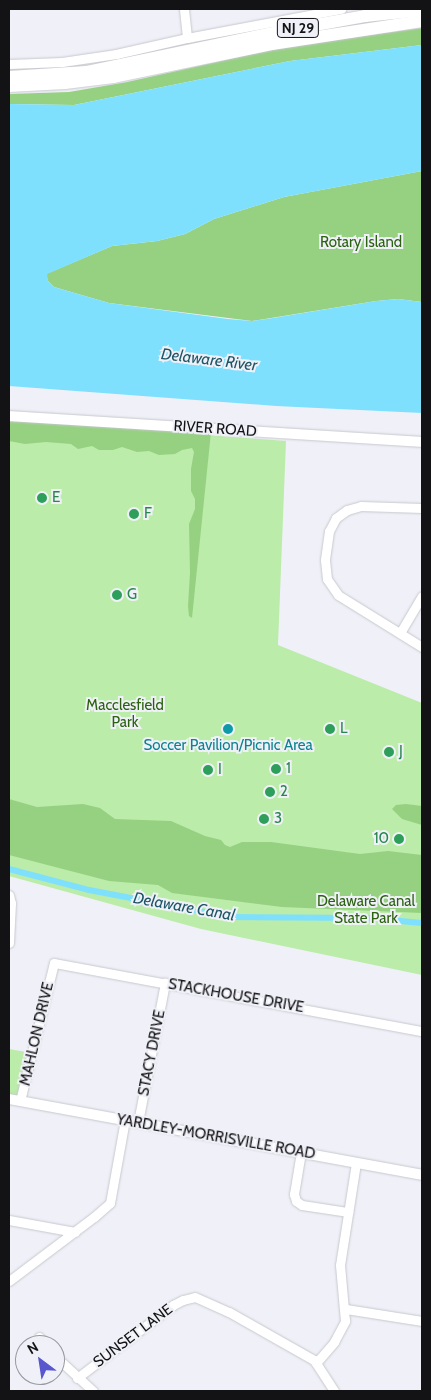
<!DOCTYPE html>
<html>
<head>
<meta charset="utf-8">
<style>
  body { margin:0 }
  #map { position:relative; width:431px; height:1400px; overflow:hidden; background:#f0f1f8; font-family:Cabin,sans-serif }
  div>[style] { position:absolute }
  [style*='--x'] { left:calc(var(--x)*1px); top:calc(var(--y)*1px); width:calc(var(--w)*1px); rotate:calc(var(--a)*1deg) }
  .green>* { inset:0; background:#bbeca9 }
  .forest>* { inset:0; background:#95d180 }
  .water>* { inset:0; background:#7ee0fd }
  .canal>* { height:6px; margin:-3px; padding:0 3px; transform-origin:3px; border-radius:3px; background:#7ee0fd }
  .roads { filter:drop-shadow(0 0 1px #c7c8ce) drop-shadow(0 0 1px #c7c8ce) }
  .minor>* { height:9px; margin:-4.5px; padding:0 4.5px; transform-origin:4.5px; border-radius:4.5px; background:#fff }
  .major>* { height:10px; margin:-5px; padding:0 5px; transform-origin:5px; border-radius:5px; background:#fff }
  .highway>* { height:12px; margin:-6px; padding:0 6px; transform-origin:6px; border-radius:6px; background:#fff }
  .dots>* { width:14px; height:14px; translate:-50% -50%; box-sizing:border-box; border:2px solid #f0f1f8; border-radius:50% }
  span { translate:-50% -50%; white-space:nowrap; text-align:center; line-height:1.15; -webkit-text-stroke:4px #f0f1f8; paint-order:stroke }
  .shield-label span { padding:1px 4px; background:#f0f1f8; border:1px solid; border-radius:4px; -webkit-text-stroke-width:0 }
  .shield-label { font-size:14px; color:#131316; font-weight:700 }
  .park-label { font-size:15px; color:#2b6210 }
  .street-label { font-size:15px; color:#131316 }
  .leisure-label { font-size:15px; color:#27864d }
  .left { translate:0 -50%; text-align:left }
  .right { translate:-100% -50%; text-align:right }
  .culture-label { font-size:15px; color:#0d838f }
  .water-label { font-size:16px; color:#1e5665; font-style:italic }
  .frame { position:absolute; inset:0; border:10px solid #131316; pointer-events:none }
  .north { position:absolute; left:15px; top:1335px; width:50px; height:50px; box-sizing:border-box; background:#f0f1f8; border:1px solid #98989e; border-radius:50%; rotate:329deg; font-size:14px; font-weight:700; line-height:20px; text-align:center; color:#131316 }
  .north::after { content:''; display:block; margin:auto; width:18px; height:22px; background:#5957ce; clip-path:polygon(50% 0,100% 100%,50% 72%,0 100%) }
</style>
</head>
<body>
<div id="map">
  <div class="green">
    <i style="clip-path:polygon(9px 420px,286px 441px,278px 645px,422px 703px,422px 975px,201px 929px,9px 876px)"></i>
    <i style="clip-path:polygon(9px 1049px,32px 1053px,20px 1101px,9px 1099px)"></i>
  </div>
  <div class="forest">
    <i style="clip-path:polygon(422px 28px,422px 45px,290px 61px,74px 105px,9px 104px,9px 94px,69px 92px,127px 82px,289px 46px)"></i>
    <i style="clip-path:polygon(422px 171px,422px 302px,398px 299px,376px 301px,252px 321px,109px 303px,54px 287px,48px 281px,46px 274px,112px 246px,157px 241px,185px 234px,214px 219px,284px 197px)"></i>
    <i style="clip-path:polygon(9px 419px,211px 432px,192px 618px,189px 616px,188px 606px,190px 573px,189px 524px,195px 509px,195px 499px,191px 491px,191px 469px,194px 452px,192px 448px,182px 450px,175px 454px,159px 455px,149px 451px,137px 452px,122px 447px,113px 450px,99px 450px,92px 446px,78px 449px,71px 444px,46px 442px,25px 444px,9px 441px)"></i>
    <i style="clip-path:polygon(9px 799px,37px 807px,83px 804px,100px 808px,115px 819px,171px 821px,205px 836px,221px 840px,225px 845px,230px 847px,242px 842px,271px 842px,360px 854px,388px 851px,422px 855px,422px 913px,282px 907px,172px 893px,158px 885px,109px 881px,9px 855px)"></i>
    <i style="clip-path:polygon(406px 804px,422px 806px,422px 825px,402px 819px,392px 809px,396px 805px)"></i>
  </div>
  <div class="water">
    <i style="clip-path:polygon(422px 45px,422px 171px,284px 197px,214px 219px,185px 234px,157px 241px,112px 246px,47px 274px,48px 281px,54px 287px,109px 303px,228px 319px,252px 321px,273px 318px,376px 301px,398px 299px,422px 302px,422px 413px,276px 406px,9px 386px,9px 104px,74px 105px,290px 61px)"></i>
  </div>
  <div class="canal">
    <i style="--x:9;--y:869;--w:83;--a:14.7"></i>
    <i style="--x:89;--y:890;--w:145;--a:10.8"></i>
    <i style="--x:231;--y:917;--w:138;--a:0.4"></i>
    <i style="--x:369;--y:918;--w:53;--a:5.4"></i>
  </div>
  <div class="roads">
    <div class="minor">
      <i style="--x:184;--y:9;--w:29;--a:84"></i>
      <i style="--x:9;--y:64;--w:53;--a:-2.2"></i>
      <i style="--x:62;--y:62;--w:55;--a:-8.4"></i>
      <i style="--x:116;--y:54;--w:73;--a:-12.7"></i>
      <i style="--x:187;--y:38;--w:157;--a:-10.7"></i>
      <i style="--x:422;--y:508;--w:61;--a:-178.1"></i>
      <i style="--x:361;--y:506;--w:15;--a:164"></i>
      <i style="--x:347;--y:510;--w:14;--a:144"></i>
      <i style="--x:336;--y:518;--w:15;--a:118"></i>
      <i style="--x:329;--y:531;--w:29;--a:98"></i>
      <i style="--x:325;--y:560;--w:19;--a:84"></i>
      <i style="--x:327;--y:579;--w:19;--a:55"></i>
      <i style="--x:338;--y:595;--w:99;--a:31.8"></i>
      <i style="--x:400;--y:633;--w:43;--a:-59.3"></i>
      <i style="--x:9;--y:895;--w:8;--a:76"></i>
      <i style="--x:11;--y:903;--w:40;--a:92.9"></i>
      <i style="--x:20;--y:1101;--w:142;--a:-76.2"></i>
      <i style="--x:54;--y:963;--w:374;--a:10.5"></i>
      <i style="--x:138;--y:1122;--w:142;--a:-79"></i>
      <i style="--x:301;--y:1152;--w:43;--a:99.5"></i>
      <i style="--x:294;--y:1194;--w:7;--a:74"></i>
      <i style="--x:296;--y:1201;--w:7;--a:34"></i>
      <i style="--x:302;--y:1205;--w:47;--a:8.7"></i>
      <i style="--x:9;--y:1220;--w:67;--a:10.3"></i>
      <i style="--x:9;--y:1281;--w:106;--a:-37"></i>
      <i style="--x:94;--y:1217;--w:21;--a:-41"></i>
      <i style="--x:110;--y:1203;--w:84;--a:-79.8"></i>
      <i style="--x:346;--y:1309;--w:77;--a:9"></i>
      <i style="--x:39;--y:1337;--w:10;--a:53"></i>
      <i style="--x:55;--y:1356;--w:52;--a:42.6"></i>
      <i style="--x:316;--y:1363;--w:28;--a:-49"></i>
      <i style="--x:334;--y:1342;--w:24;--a:-62"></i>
      <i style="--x:345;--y:1321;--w:56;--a:-95.1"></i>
      <i style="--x:340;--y:1265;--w:103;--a:-81.1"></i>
      <i style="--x:77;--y:1378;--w:121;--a:-37.2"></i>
      <i style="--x:173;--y:1305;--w:11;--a:-27"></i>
      <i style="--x:183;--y:1300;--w:12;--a:-14"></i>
      <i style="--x:195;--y:1297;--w:37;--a:24"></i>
      <i style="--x:229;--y:1312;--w:98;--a:29.5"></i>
      <i style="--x:314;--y:1360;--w:37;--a:57"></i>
    </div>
    <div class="major">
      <i style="--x:9;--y:416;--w:414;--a:3.6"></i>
      <i style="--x:9;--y:1099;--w:420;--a:10.4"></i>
    </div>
    <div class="highway">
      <i style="--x:9;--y:77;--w:77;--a:-3.7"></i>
      <i style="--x:86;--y:72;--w:195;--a:-11.8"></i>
      <i style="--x:277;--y:32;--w:89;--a:-10.3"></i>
      <i style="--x:365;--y:16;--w:57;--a:-6"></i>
      <i style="--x:9;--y:86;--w:56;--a:-3.1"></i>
      <i style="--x:65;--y:83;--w:49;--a:-7"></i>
      <i style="--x:114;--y:77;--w:161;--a:-11.8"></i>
      <i style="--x:272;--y:44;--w:152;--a:-8.7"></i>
    </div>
  </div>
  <div class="dots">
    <i style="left:42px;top:498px;background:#2e9e5b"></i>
    <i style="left:134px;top:514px;background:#2e9e5b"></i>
    <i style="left:117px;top:595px;background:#2e9e5b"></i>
    <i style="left:228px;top:729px;background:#0f9aa8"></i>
    <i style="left:330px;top:729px;background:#2e9e5b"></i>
    <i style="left:389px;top:752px;background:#2e9e5b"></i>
    <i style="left:276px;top:769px;background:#2e9e5b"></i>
    <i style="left:208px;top:770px;background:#2e9e5b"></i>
    <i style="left:270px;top:792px;background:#2e9e5b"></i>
    <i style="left:264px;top:819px;background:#2e9e5b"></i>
    <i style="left:399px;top:839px;background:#2e9e5b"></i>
  </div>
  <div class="shield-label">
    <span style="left:298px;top:28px">NJ 29</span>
  </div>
  <div class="park-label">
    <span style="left:361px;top:243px">Rotary Island</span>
    <span style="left:125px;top:714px">Macclesfield<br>Park</span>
    <span style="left:366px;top:910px">Delaware Canal<br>State Park</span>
  </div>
  <div class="street-label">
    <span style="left:215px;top:429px;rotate:4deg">RIVER ROAD</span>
    <span style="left:236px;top:996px;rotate:10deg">STACKHOUSE DRIVE</span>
    <span style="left:37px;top:1034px;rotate:-77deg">MAHLON DRIVE</span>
    <span style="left:152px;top:1053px;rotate:-79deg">STACY DRIVE</span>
    <span style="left:216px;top:1137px;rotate:10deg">YARDLEY-MORRISVILLE ROAD</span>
    <span style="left:133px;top:1336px;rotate:-37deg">SUNSET LANE</span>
  </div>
  <div class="leisure-label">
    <span class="left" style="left:52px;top:498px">E</span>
    <span class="left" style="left:144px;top:514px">F</span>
    <span class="left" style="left:127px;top:595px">G</span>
    <span class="left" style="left:340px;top:729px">L</span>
    <span class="left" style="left:399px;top:752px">J</span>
    <span class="left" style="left:286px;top:769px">1</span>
    <span class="left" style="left:218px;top:770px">I</span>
    <span class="left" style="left:280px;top:792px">2</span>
    <span class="left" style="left:274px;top:819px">3</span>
    <span class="right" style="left:389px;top:839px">10</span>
  </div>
  <div class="culture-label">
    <span style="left:228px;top:746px">Soccer Pavilion/Picnic Area</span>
  </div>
  <div class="water-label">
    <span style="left:209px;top:360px;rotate:7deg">Delaware River</span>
    <span style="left:184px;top:907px;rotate:10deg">Delaware Canal</span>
  </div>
  <div class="frame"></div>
  <div class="north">N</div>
</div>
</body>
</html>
